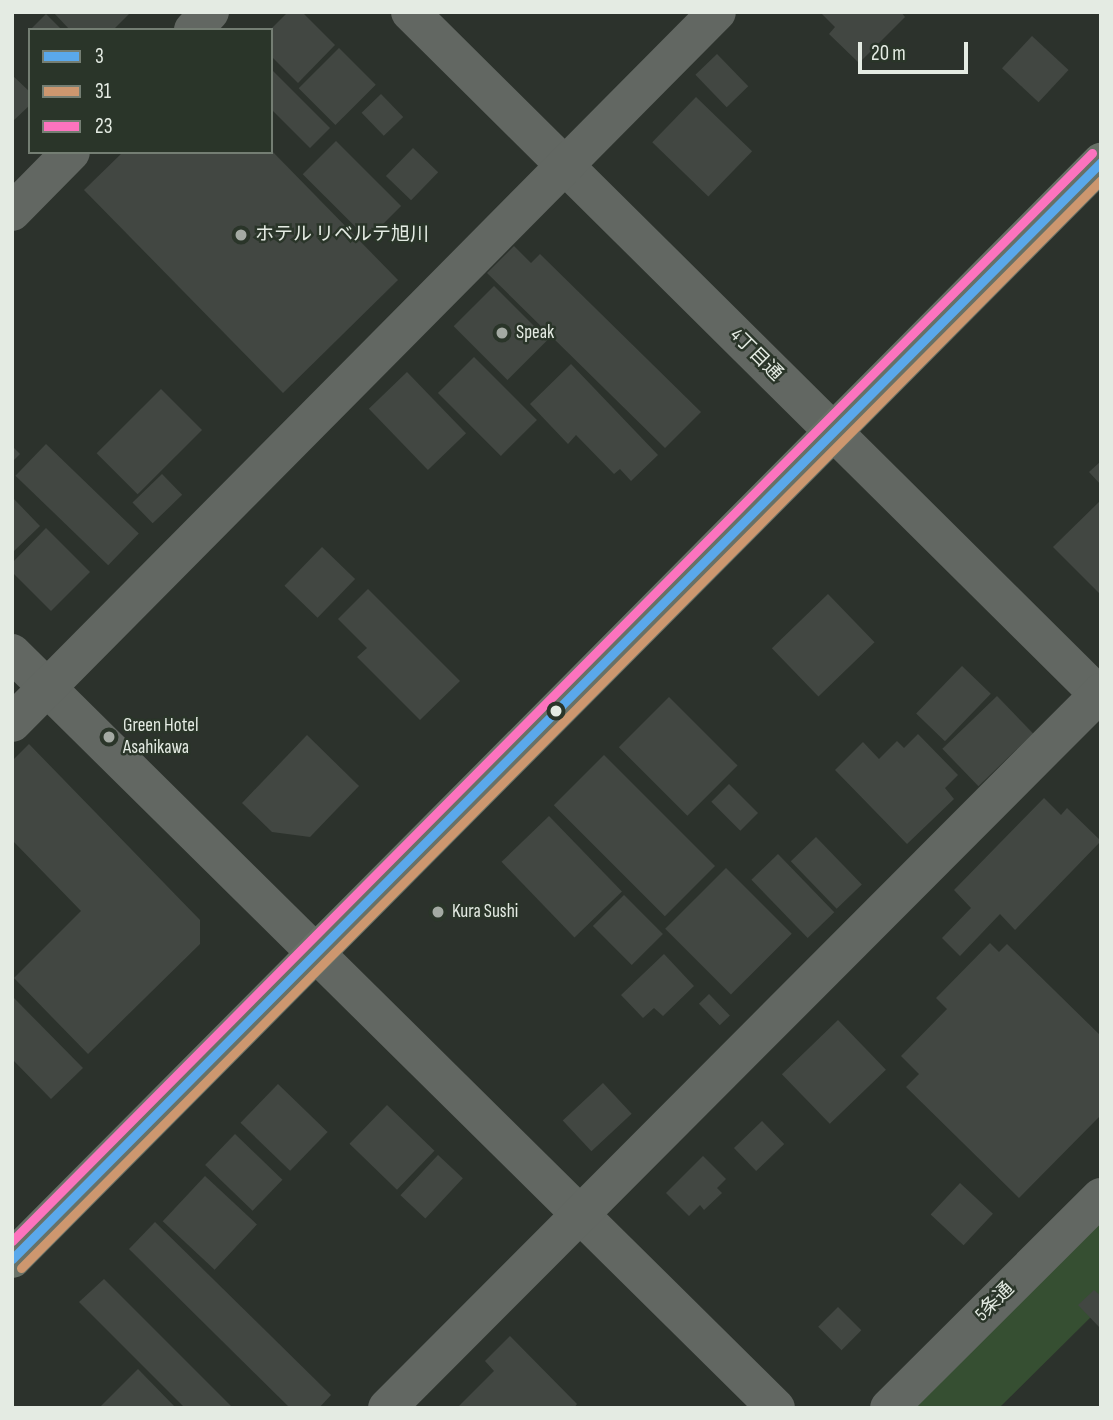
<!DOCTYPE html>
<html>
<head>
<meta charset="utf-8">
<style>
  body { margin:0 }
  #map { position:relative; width:1113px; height:1420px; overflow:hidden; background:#2c322c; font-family:"Sofia Sans Condensed","Noto Sans JP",sans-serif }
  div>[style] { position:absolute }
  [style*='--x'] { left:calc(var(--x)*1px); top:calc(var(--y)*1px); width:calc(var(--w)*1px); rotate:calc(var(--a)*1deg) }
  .green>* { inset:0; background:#364f32 }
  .building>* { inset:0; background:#424742; transform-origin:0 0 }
  .minor>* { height:38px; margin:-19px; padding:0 19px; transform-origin:19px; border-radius:19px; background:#626762 }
  .highway>* { height:38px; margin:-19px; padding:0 19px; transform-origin:19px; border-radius:19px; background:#687167 }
  .bus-1>* { height:9px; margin:-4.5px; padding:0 4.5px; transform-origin:4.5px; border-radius:4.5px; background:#5aa8eb }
  .bus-2>* { height:9px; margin:-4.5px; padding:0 4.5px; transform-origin:4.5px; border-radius:4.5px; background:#cd976f }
  .bus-3>* { height:9px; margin:-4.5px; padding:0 4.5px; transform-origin:4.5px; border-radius:4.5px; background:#fc73be }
  .dots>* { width:19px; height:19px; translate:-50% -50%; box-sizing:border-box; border:4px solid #2a3529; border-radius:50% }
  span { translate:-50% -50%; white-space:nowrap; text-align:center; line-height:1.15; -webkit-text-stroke:5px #2a3529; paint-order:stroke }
  .poi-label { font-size:19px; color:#e4ebe3 }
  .left { translate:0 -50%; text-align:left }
  .street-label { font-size:19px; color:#e4ebe3 }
  .frame { position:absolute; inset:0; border:14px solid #e4ebe3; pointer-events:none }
  .legend { position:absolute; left:28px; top:28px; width:245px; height:126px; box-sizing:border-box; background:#2a3529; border:2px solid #747e73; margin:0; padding:9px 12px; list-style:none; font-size:21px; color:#e4ebe3 }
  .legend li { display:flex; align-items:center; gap:14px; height:35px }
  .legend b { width:35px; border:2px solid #747e73 }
  .scale { position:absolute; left:858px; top:42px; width:110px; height:32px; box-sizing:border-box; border:4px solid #e4ebe3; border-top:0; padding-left:9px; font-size:21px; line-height:24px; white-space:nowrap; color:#e4ebe3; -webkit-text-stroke:5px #2a3529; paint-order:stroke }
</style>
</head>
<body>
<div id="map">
  <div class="green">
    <i style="clip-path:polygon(1101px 1197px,1101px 1307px,999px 1408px,889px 1408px)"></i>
  </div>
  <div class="building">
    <i style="clip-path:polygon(53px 12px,127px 12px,129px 14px,113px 30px,70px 30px)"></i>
    <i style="clip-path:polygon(288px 12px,302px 12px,335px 45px,298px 83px,271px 56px,271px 29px)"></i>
    <i style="clip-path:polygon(820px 12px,901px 12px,905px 17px,859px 63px,829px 34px,835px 27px)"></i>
    <i style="clip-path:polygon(46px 14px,62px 30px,30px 30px)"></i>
    <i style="left:1032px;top:36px;width:50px;height:44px;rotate:43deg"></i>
    <i style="left:339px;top:48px;width:52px;height:57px;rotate:45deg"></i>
    <i style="left:717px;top:54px;width:45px;height:30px;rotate:46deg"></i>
    <i style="clip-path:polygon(271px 69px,330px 128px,310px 148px,271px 109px)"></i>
    <i style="clip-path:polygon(12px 75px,30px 92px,30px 105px,12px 122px)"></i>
    <i style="left:381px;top:94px;width:32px;height:27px;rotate:46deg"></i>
    <i style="left:696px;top:97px;width:78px;height:63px;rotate:44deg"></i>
    <i style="left:336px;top:141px;width:92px;height:47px;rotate:45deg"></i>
    <i style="left:413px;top:148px;width:35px;height:39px;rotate:44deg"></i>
    <i style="clip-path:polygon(271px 150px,398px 280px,283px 393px,84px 190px,123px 152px)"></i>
    <i style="clip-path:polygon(514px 246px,531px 263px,540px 254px,701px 412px,665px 448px,487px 273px)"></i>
    <i style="left:494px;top:286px;width:76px;height:57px;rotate:45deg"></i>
    <i style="left:474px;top:357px;width:89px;height:51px;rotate:45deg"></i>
    <i style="clip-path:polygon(571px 364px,658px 455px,631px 481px,620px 469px,614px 474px,576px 435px,568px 444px,530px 404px)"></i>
    <i style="left:407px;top:372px;width:85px;height:53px;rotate:46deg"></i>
    <i style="left:161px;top:389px;width:58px;height:91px;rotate:45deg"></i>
    <i style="left:46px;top:444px;width:129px;height:44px;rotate:44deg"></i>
    <i style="clip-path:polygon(12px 446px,20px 454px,12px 462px)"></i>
    <i style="clip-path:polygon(1101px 461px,1101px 485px,1089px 472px)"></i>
    <i style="left:162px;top:474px;width:29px;height:41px;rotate:46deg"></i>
    <i style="clip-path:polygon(12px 497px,40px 526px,12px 553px)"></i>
    <i style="clip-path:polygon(1101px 500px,1101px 595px,1053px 547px)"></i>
    <i style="clip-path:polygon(46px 528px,90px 572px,51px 611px,12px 572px,12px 563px)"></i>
    <i style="left:322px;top:547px;width:46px;height:54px;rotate:44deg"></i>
    <i style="clip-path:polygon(368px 589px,460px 681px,420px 720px,357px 657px,367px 648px,338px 619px)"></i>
    <i style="left:828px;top:594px;width:67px;height:78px;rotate:46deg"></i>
    <i style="left:962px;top:666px;width:40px;height:66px;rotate:44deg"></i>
    <i style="left:997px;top:696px;width:52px;height:76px;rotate:46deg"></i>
    <i style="left:669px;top:697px;width:97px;height:71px;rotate:45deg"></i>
    <i style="clip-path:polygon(918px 734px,958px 775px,945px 788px,954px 799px,907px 844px,835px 770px,863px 742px,879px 759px,897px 741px,904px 748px)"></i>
    <i style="clip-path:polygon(307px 735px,359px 786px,310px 837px,272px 832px,242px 803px)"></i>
    <i style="clip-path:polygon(29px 744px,200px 920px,200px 944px,88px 1054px,14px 978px,81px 911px,12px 840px,12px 761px)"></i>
    <i style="left:604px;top:755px;width:157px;height:71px;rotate:45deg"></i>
    <i style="left:729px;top:784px;width:41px;height:25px;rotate:45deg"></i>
    <i style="clip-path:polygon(1044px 798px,1061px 815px,1067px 808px,1101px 841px,1015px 930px,1000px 914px,960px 956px,942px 938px,971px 908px,954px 890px)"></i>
    <i style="left:549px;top:816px;width:105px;height:66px;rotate:46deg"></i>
    <i style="left:816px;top:837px;width:66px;height:35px;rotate:46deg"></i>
    <i style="left:778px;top:854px;width:81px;height:37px;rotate:46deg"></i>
    <i style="left:726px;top:868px;width:93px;height:86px;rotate:45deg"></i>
    <i style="left:624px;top:895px;width:55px;height:44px;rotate:45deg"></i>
    <i style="clip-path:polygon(990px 943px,999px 952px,1007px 944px,1101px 1036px,1101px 1115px,1019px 1198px,906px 1087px,919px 1074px,901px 1056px,947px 1009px,936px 998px)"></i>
    <i style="clip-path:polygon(664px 954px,694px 986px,663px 1016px,654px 1008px,643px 1018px,621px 995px)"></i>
    <i style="left:709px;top:994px;width:30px;height:14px;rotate:46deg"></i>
    <i style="clip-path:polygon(12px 996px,83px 1068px,51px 1099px,12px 1059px)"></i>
    <i style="left:838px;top:1020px;width:69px;height:78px;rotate:46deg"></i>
    <i style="left:603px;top:1083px;width:42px;height:55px;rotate:47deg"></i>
    <i style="left:278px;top:1084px;width:69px;height:54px;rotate:44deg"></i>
    <i style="left:387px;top:1105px;width:66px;height:54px;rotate:44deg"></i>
    <i style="left:762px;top:1121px;width:32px;height:39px;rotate:46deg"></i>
    <i style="left:235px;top:1134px;width:66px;height:43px;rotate:44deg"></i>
    <i style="left:438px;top:1155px;width:34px;height:55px;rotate:43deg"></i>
    <i style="clip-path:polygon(703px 1156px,726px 1179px,717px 1188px,722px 1193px,704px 1210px,700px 1205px,689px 1216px,666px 1193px)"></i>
    <i style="left:205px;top:1176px;width:71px;height:62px;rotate:43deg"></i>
    <i style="left:960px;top:1183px;width:45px;height:43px;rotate:43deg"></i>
    <i style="clip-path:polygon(155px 1222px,331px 1395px,319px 1408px,290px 1408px,129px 1249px)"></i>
    <i style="clip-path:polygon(104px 1279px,233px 1408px,185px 1408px,79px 1302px)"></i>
    <i style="clip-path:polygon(1094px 1290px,1101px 1296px,1101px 1329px,1078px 1305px)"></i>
    <i style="left:838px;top:1307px;width:33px;height:28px;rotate:45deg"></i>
    <i style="clip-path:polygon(510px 1336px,577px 1404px,574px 1408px,457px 1408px,494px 1371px,485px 1361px)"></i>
    <i style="clip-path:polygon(138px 1369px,176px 1408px,99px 1408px)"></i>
  </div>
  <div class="minor">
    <i style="--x:410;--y:12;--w:973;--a:44.75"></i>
    <i style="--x:193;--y:30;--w:25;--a:-47"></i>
    <i style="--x:12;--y:212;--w:84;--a:-45.5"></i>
    <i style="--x:12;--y:653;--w:1074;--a:44.66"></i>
    <i style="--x:12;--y:723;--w:1001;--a:-45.24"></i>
    <i style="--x:387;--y:1408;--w:1011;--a:-45.08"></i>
    <i style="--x:889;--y:1408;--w:299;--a:-44.9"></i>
  </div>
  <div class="highway">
    <i style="--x:12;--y:1259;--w:1546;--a:-45.21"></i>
  </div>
  <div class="bus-1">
    <i style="--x:12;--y:1259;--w:1546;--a:-45.21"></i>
  </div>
  <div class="bus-2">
    <i style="--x:21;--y:1268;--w:1533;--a:-45.21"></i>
  </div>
  <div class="bus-3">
    <i style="--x:12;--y:1241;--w:1533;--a:-45.21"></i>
  </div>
  <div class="dots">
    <i style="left:241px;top:235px;background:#a4aaa3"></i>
    <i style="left:502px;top:333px;background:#a4aaa3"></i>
    <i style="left:556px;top:711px;background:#e4ebe3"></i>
    <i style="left:109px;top:737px;background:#a4aaa3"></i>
    <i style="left:438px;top:912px;background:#a4aaa3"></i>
  </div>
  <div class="poi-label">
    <span class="left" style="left:255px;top:235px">ホテル リベルテ旭川</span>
    <span class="left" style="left:516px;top:333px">Speak</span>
    <span class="left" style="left:123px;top:737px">Green Hotel<br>Asahikawa</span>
    <span class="left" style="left:452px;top:912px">Kura Sushi</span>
  </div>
  <div class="street-label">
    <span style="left:756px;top:355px;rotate:45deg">4丁目通</span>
    <span style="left:995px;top:1302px;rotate:-45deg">5条通</span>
  </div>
  <div class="frame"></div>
  <ul class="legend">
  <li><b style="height:9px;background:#5aa8eb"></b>3</li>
  <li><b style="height:9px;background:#cd976f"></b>31</li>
  <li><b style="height:9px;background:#fc73be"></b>23</li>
  </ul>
  <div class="scale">20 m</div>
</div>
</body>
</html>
